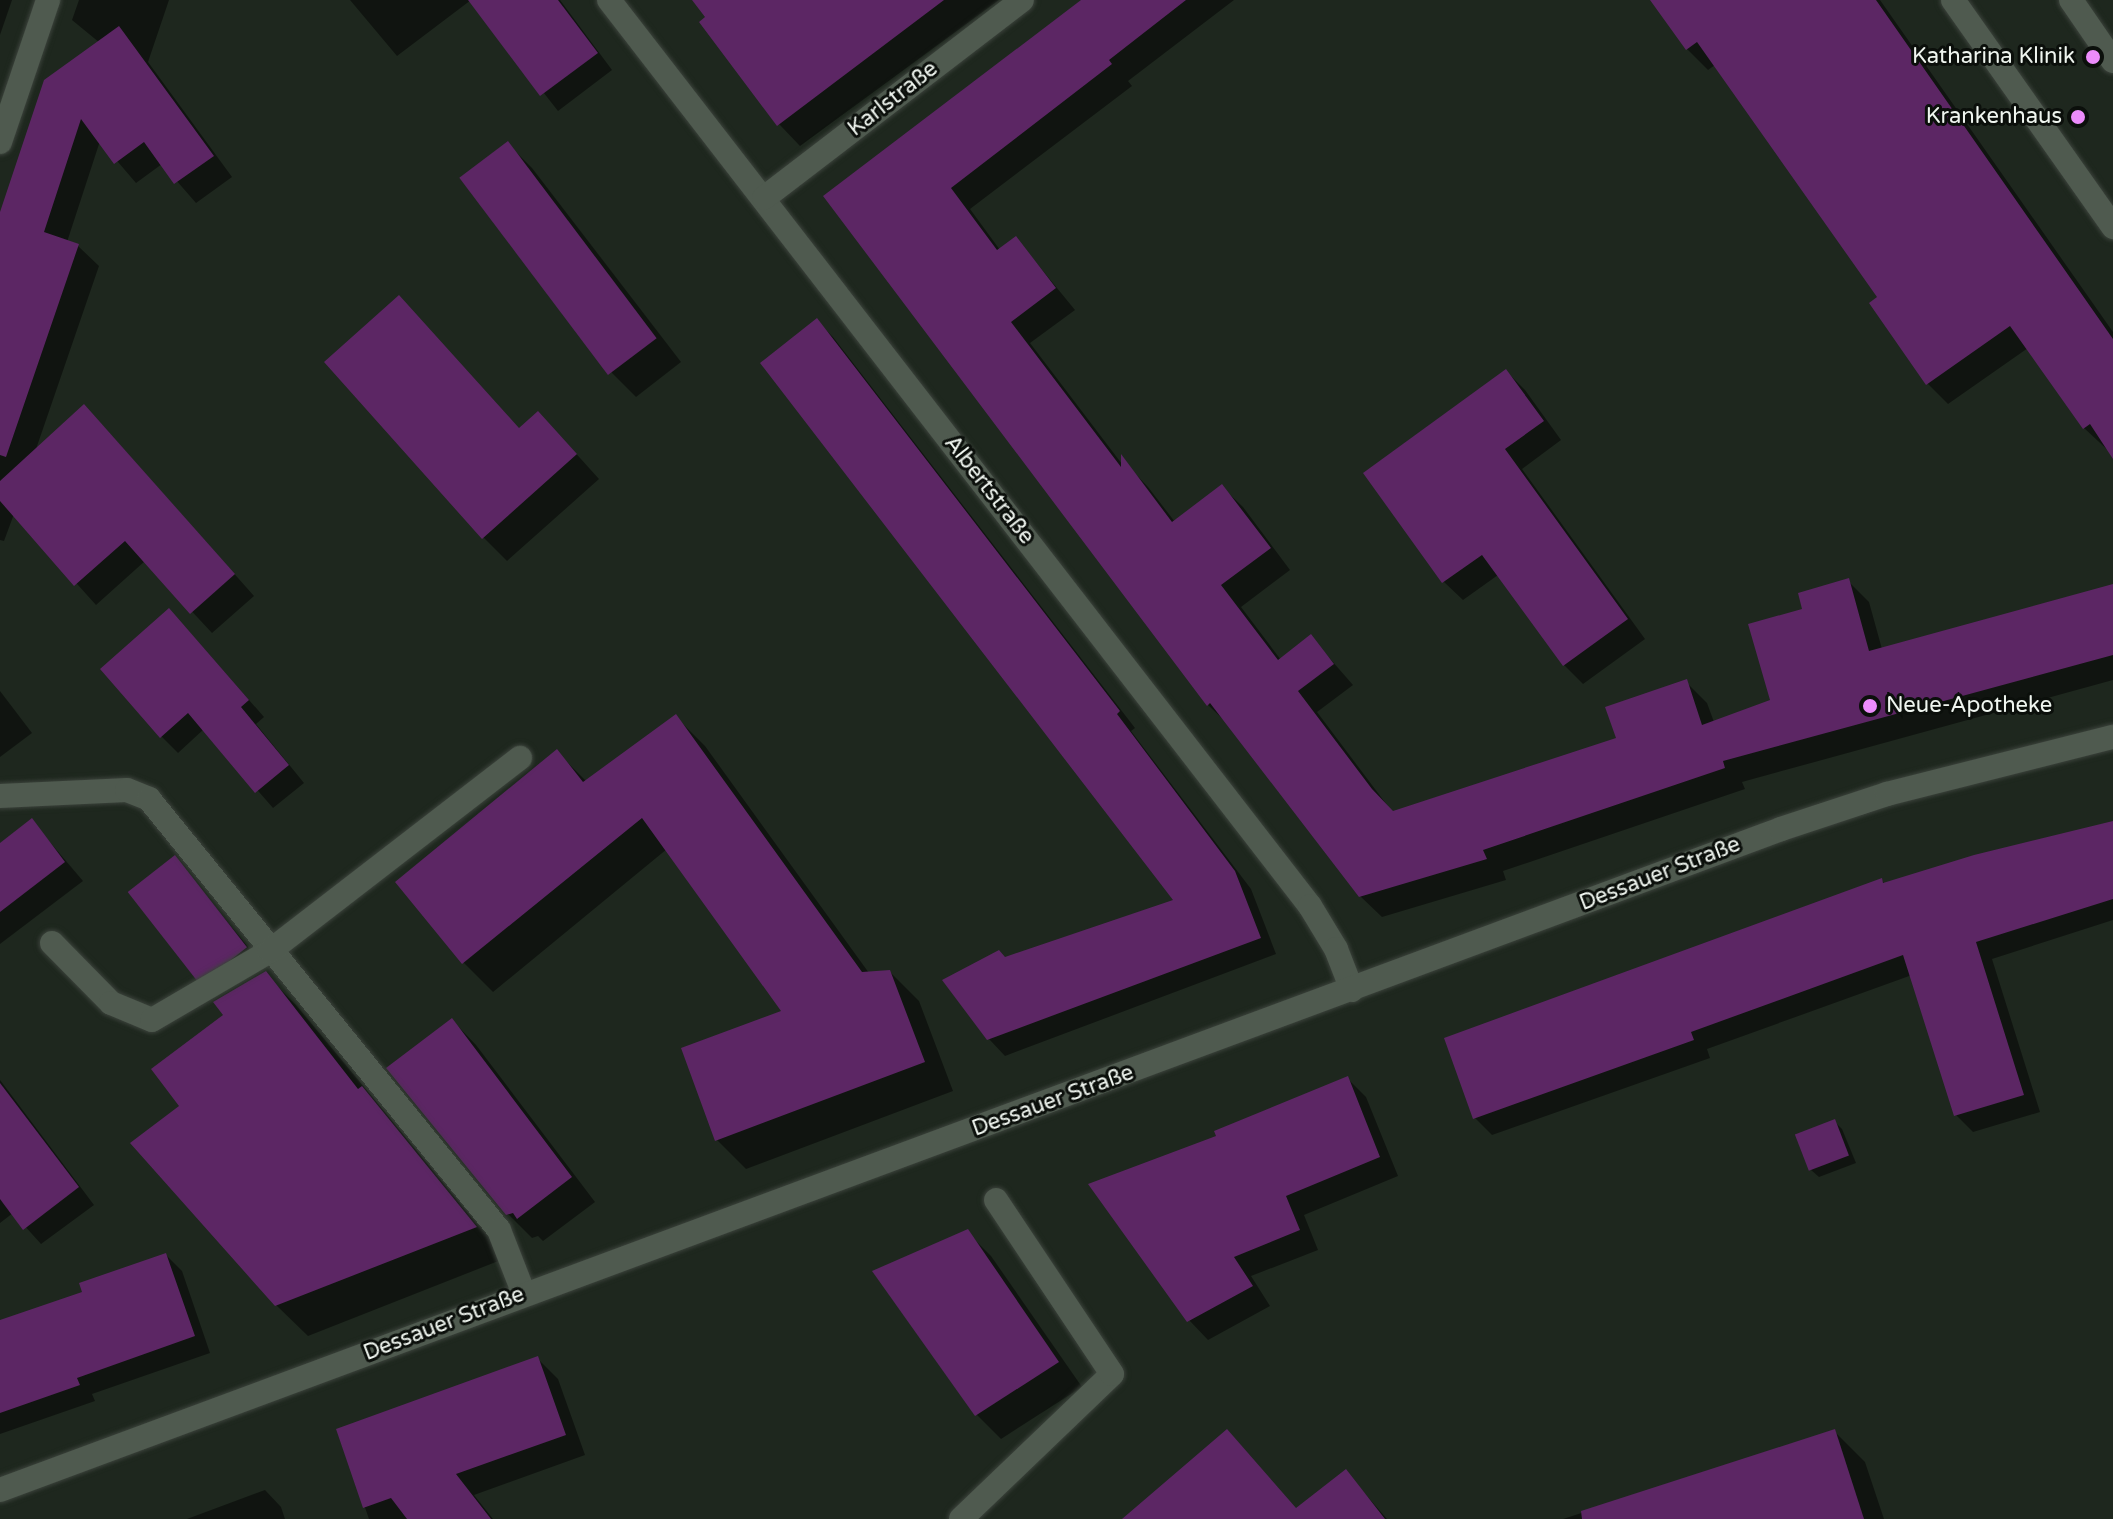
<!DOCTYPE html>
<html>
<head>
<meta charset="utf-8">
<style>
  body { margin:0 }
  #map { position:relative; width:2113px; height:1519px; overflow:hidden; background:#1e271e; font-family:"Varela Round",sans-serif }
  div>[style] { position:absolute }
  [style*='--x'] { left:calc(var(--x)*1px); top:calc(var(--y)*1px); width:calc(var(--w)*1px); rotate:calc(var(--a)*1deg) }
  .shadow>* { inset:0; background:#0007 }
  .building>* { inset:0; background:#5c2664; transform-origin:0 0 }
  .roads { filter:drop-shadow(0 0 2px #3b423b) drop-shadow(0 0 2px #3b423b) }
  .service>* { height:24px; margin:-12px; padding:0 12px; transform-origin:12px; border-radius:12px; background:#4f5a4f }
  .minor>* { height:24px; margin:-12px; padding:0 12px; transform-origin:12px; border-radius:12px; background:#4f5a4f }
  .dots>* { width:22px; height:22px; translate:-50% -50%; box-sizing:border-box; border:4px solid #0b0f0b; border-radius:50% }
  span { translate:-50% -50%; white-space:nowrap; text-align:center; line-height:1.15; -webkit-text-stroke:6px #0b0f0b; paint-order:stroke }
  .poi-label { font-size:22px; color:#eff5ef }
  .right { translate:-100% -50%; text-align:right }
  .left { translate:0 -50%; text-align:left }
  .street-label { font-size:22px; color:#eff5ef }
</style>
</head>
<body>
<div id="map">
  <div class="shadow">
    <i style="clip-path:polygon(0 0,12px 0,0 35px)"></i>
    <i style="clip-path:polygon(79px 0,169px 0,148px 62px,232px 177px,196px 203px,162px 164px,136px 183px,100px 141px,67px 242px,78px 246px,99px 266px,35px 452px,104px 427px,254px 596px,212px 633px,145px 561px,96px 605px,14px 514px,4px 541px,0 540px,0 217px,100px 43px,72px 20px)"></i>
    <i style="clip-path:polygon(350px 0,560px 0,612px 70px,558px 111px,471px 0,397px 56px)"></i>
    <i style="clip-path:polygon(695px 0,999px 0,800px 146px,779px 124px)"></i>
    <i style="clip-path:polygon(1084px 0,1234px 0,1128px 81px,1132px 86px,970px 209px,1000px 250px,1016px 238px,1075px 310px,1030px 343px,1125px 468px,1128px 466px,1148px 487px,1175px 522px,1222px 487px,1243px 507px,1290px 570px,1241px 607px,1281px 660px,1311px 637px,1353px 685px,1317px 712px,1393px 813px,1618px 739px,1686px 682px,1707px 703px,1714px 722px,1772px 701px,1805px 611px,1848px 581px,1869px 602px,1882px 649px,2113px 586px,2113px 680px,1742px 782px,1745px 789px,1503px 871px,1506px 880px,1382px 917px,1360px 896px,1229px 725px,1208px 705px,825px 197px)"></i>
    <i style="clip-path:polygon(1653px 0,1880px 0,2113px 332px,2113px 455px,2084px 428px,2028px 348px,1948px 404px,1927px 383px,1879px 297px,1715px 65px,1708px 70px,1687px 49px)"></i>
    <i style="clip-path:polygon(508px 144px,532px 168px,681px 362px,636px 397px,612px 373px)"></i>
    <i style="clip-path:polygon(399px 297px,520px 430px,562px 438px,599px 479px,507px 561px,483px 537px)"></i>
    <i style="clip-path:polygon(817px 321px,833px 337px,1135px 728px,1131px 731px,1251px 889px,1276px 954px,1005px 1056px,989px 1039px,1005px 959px,1176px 901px)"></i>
    <i style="clip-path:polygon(1506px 371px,1525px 390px,1561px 440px,1522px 469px,1645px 639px,1583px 684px,1564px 665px,1498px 575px,1463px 600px,1444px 582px)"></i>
    <i style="clip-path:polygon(185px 627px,264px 717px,256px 724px,304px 783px,273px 808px,204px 729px,178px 753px,161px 736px)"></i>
    <i style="clip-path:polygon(0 691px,32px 733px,0 757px)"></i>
    <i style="clip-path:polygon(676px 717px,705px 746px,869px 973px,890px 972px,919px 1001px,953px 1091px,746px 1169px,717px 1140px,784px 1012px,667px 849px,493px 992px,464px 963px,398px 882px,557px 752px,587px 782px)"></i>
    <i style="clip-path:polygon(32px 821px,83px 881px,0 944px,0 846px)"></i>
    <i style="clip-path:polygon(2113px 822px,2113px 920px,1992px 959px,2040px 1112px,1973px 1132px,1956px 1115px,1912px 975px,1707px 1049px,1710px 1058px,1492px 1135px,1475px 1118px,1881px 880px,1885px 884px)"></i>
    <i style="clip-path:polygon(175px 858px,262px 964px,212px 993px,196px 977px)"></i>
    <i style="clip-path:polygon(265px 974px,296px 1005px,506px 1258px,308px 1336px,276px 1305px,226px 1015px)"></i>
    <i style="clip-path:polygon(452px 1020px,476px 1045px,595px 1202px,543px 1241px,538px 1236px,532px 1238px,508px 1214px)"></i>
    <i style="clip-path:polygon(1347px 1078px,1366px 1097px,1398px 1176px,1304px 1215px,1318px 1250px,1251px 1276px,1270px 1306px,1208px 1340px,1189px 1320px,1219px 1138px)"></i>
    <i style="clip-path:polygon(0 1080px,94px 1205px,41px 1244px,13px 1213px,0 1223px)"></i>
    <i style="clip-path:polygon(1834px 1121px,1842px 1129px,1856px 1163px,1819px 1177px,1811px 1170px)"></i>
    <i style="clip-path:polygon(967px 1232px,991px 1256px,1082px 1387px,1001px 1439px,977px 1415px)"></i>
    <i style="clip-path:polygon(166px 1255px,182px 1271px,210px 1353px,92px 1394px,95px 1401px,0 1434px,0 1322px,84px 1294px)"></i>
    <i style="clip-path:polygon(537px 1358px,558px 1379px,585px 1455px,474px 1495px,493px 1519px,369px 1519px,338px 1430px)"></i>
    <i style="clip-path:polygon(1227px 1431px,1297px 1510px,1346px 1472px,1387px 1519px,1125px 1519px)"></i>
    <i style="clip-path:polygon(1834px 1431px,1865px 1462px,1884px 1519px,1563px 1519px)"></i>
    <i style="clip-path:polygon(265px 1490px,281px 1507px,285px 1519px,187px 1519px)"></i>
  </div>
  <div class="building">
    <i style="clip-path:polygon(468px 0,558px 0,598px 53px,540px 96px)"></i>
    <i style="clip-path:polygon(692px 0,944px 0,777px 126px,699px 22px,705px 17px)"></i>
    <i style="clip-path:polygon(1081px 0,1186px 0,1109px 60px,1112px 64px,951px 188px,997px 250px,1016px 236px,1056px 288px,1011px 322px,1121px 467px,1121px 454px,1172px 522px,1222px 484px,1271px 548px,1221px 585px,1278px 660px,1311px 634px,1334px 664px,1298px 691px,1372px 789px,1393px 811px,1616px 738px,1605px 707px,1687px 679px,1702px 725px,1770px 700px,1748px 624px,1802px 609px,1798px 593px,1849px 578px,1869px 651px,2113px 584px,2113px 655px,1723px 761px,1725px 768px,1483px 850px,1487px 859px,1359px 897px,1210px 703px,1207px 706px,823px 196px)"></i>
    <i style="clip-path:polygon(1650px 0,1876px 0,2113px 339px,2113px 459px,2090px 424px,2083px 429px,2010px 326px,1926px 385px,1869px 303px,1877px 297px,1697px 42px,1686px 50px)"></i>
    <i style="clip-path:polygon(119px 26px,214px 156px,174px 184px,144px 142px,114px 164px,81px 119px,44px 232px,79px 244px,6px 457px,0 455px,0 212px,44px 80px)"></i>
    <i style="left:508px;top:141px;width:247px;height:61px;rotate:53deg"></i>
    <i style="clip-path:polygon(399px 295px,519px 428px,538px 411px,577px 454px,482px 539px,324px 362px)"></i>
    <i style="clip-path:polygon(817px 318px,1120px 711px,1117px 714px,1235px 871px,1261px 938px,987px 1040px,942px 980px,999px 950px,1005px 957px,1173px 900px,760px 363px)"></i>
    <i style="clip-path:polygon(1506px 369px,1544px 421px,1505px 449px,1628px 619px,1563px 666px,1482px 555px,1442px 583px,1363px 473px)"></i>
    <i style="clip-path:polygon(84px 404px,235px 574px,190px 614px,125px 541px,74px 586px,0 501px,0 481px)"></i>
    <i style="clip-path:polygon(169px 608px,249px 700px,241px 707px,289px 765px,255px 793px,188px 713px,160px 738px,100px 669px)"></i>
    <i style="clip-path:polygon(676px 714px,862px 972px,890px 970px,925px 1062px,715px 1141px,681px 1048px,781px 1011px,642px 818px,462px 964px,395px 882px,557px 749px,583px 782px)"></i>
    <i style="clip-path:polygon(32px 818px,65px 862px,0 912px,0 843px)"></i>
    <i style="clip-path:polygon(2113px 821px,2113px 899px,1976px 942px,2024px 1095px,1954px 1116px,1903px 955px,1691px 1032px,1694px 1040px,1473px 1119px,1444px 1038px,1882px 878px,1883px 883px,1974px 855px)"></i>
    <i style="left:175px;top:855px;width:117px;height:60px;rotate:52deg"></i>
    <i style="clip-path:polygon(266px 971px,358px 1089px,362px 1086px,477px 1227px,275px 1306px,130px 1143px,179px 1106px,151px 1069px,223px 1015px,213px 1002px)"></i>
    <i style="clip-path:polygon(452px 1018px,572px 1177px,517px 1219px,513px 1213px,506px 1215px,386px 1068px)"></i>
    <i style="clip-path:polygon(1348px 1076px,1380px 1157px,1286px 1196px,1300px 1230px,1234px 1257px,1253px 1286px,1187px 1322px,1088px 1184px,1216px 1136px,1214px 1131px)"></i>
    <i style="clip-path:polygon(0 1083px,79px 1187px,23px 1230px,0 1199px)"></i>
    <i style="left:1835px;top:1119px;width:39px;height:43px;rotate:69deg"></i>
    <i style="clip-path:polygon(968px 1229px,1059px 1362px,975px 1416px,872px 1271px)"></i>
    <i style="clip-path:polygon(166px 1253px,195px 1336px,77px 1378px,80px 1385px,0 1413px,0 1320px,82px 1292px,79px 1283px)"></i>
    <i style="clip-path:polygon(538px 1356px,566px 1435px,456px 1474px,491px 1519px,407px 1519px,391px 1498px,363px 1508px,336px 1429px)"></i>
    <i style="clip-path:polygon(1227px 1429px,1296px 1508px,1346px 1469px,1385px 1519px,1122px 1519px)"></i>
    <i style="clip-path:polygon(1835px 1429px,1864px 1519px,1582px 1519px,1581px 1511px)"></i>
  </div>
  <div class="roads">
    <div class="service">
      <i style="--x:2071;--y:0;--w:74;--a:55.5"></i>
      <i style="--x:0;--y:796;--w:127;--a:-2.7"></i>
      <i style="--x:127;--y:790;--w:24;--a:22"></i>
      <i style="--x:149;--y:799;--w:555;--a:50.92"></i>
      <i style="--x:499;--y:1230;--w:69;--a:68.7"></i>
      <i style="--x:52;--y:943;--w:84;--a:45.5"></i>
      <i style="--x:111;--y:1003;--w:44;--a:22.5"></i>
      <i style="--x:152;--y:1020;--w:137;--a:-30.3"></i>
      <i style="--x:270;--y:951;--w:316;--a:-37.7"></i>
      <i style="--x:961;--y:1519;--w:209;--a:-43.8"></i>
      <i style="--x:1112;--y:1374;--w:209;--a:-123.7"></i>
    </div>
    <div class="minor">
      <i style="--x:609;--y:0;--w:1146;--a:52.27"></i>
      <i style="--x:1310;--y:906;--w:50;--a:58.8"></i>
      <i style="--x:1336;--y:949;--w:44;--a:68.7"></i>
      <i style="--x:1953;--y:0;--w:278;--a:54.8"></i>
      <i style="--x:0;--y:142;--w:150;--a:-71.3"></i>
      <i style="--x:764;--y:198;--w:325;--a:-37.5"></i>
      <i style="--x:0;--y:1490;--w:1900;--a:-20.36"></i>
      <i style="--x:1781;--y:829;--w:112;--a:-18.3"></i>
      <i style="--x:1887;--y:794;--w:233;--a:-14.2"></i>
    </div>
  </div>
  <div class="dots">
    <i style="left:2093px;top:57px;background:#ec8cfb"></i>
    <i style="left:2078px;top:117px;background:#ec8cfb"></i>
    <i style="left:1870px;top:706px;background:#ec8cfb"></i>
  </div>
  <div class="poi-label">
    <span class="right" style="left:2075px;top:57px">Katharina Klinik</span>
    <span class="right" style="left:2062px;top:117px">Krankenhaus</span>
    <span class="left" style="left:1886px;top:706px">Neue-Apotheke</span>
  </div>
  <div class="street-label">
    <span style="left:893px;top:99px;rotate:-38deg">Karlstraße</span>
    <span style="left:989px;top:490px;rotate:52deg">Albertstraße</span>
    <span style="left:1660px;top:874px;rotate:-21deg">Dessauer Straße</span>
    <span style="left:1053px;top:1101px;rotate:-20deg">Dessauer Straße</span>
    <span style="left:444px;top:1324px;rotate:-21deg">Dessauer Straße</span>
  </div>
</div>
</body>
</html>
